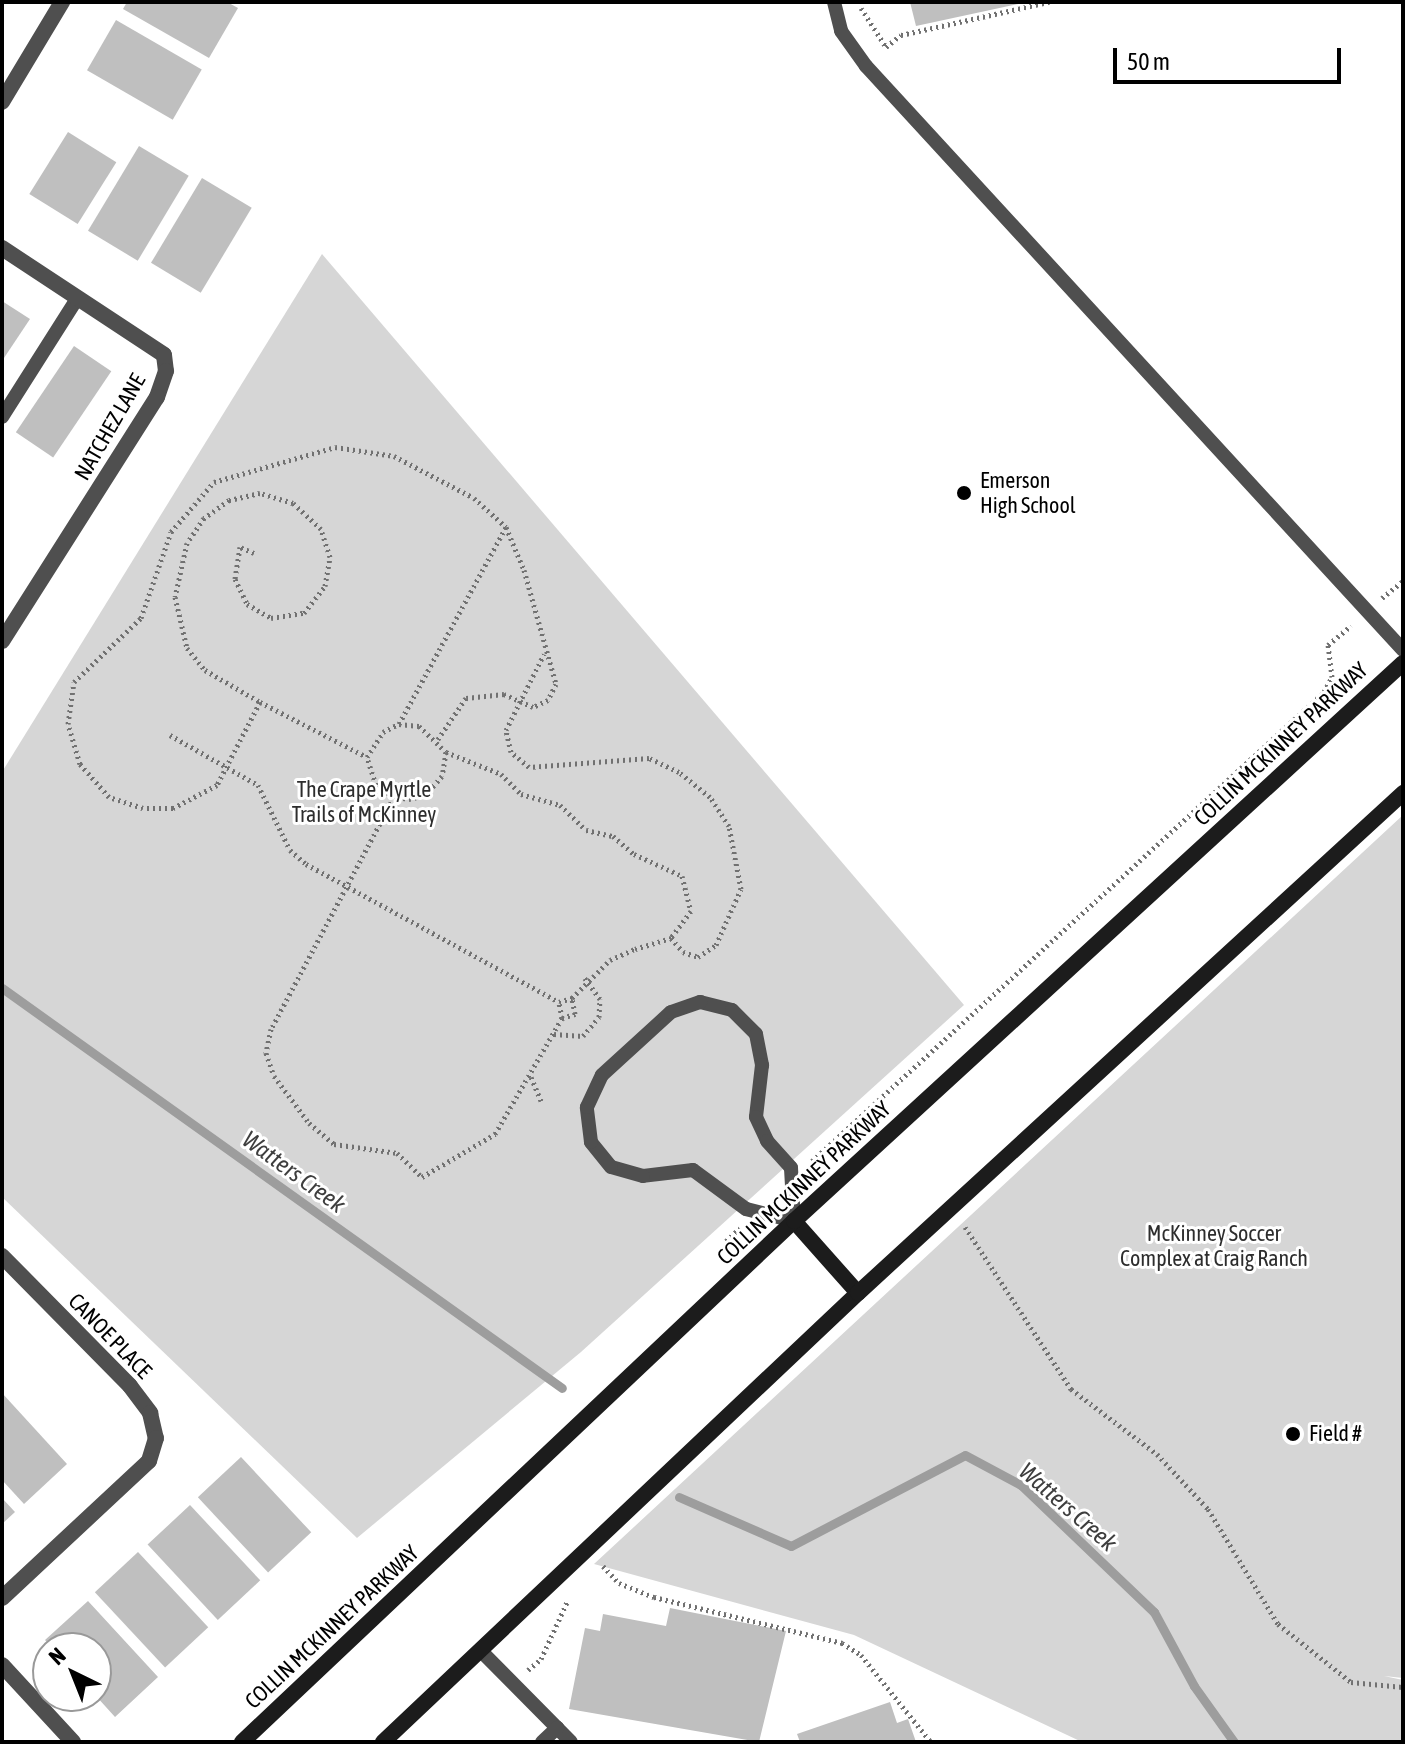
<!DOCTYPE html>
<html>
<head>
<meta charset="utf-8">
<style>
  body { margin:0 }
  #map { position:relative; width:1405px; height:1744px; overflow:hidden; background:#fff; font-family:"Asap Condensed",sans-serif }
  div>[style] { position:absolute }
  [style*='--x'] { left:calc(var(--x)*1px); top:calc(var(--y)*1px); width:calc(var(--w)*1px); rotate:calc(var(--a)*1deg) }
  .green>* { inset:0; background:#d6d6d6 }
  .stream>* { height:9px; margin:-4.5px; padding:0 4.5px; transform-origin:4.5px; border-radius:4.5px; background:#9d9d9d }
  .building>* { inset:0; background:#bfbfbf; transform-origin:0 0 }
  .path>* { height:5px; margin-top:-2.5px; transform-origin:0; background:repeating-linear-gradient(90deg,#717171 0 2px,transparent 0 6px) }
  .lane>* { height:14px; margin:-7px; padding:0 7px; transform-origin:7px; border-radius:7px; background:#4f4f4f }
  .street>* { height:16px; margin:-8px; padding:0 8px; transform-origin:8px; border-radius:8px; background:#4f4f4f }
  .secondary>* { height:16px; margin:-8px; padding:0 8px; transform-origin:8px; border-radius:8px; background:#1c1c1c }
  .dots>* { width:22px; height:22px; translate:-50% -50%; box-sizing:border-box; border:4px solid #fff; border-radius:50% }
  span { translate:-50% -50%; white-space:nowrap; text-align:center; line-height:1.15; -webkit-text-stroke:6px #fff; paint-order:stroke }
  .street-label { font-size:22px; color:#000 }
  .poi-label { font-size:22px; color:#000 }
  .left { translate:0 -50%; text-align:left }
  .park-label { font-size:22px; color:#2d2d2d }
  .water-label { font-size:24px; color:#3e3e3e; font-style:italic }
  .frame { position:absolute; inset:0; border:4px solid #000; pointer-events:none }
  .north { position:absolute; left:32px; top:1632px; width:80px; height:80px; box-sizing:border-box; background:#fff; border:2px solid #999; border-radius:50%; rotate:317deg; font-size:22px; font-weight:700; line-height:32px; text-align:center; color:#000 }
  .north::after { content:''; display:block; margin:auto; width:28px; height:36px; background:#000; clip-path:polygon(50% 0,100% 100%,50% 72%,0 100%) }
  .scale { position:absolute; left:1113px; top:48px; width:228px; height:36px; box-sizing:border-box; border:4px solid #000; border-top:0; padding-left:10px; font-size:24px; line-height:28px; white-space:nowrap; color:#000; -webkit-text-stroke:6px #fff; paint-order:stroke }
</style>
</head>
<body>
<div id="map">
  <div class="green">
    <i style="clip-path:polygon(322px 254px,964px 1005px,581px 1352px,357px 1538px,2px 1197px,2px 772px)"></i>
    <i style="clip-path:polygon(1403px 815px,1403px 1678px,1384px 1676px,1403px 1680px,1403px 1742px,1082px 1742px,854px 1635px,594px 1564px)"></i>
  </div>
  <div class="stream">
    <i style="--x:2;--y:988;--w:688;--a:35.54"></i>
    <i style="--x:679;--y:1497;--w:122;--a:23.6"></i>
    <i style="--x:791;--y:1546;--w:196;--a:-27.6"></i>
    <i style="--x:965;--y:1455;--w:64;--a:28.2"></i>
    <i style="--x:1021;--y:1485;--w:184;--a:43.7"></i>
    <i style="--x:1154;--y:1612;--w:84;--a:61.6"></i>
    <i style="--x:1194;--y:1686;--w:69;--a:54.5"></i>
  </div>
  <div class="building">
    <i style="clip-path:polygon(127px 2px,227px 2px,238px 8px,209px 58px,123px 9px)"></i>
    <i style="clip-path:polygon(910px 2px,1023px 2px,1023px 3px,916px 26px)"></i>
    <i style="left:116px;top:20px;width:99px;height:58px;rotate:30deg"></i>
    <i style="left:68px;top:132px;width:57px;height:73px;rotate:32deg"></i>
    <i style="left:139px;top:146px;width:58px;height:99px;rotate:31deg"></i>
    <i style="left:202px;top:178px;width:58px;height:99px;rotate:31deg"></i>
    <i style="clip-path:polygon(2px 301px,30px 319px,2px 361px)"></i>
    <i style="left:74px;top:346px;width:45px;height:104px;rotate:34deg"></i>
    <i style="clip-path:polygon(2px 1393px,67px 1464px,24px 1504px,2px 1480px)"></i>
    <i style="left:241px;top:1457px;width:103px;height:59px;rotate:47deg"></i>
    <i style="clip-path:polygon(2px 1498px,15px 1512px,2px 1524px)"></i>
    <i style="left:190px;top:1505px;width:103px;height:58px;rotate:47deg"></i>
    <i style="left:138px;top:1552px;width:103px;height:59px;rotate:47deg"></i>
    <i style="clip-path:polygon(88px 1601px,158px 1677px,115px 1717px,96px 1696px,96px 1648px,52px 1648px,45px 1640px)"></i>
    <i style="clip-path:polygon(670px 1608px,786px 1631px,759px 1742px,569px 1709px,585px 1628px,600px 1631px,603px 1614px,666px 1626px)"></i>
    <i style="clip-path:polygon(890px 1702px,897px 1723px,908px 1719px,916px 1742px,800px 1742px,797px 1734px)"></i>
  </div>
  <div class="path">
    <i style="--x:861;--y:8;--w:46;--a:57.3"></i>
    <i style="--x:886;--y:47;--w:19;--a:-39"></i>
    <i style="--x:901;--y:35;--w:152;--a:-12.6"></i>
    <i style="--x:254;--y:553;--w:15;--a:-157"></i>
    <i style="--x:240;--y:547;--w:32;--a:99"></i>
    <i style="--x:235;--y:579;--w:28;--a:64"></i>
    <i style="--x:247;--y:604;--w:28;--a:30"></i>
    <i style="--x:271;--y:618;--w:33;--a:-9"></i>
    <i style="--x:304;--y:613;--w:34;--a:-52"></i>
    <i style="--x:325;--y:586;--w:29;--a:-80"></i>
    <i style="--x:330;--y:557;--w:29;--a:-108"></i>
    <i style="--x:321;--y:529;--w:38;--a:-137"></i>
    <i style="--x:293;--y:503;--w:34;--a:-163"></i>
    <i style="--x:260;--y:493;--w:32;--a:167"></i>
    <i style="--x:229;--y:500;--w:31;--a:144"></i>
    <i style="--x:204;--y:518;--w:30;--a:124"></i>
    <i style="--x:187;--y:543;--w:55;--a:102.5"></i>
    <i style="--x:175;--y:597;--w:52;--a:76.8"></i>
    <i style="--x:187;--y:648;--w:28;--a:51"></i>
    <i style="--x:205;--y:670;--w:64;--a:30.2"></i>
    <i style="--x:260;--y:702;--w:93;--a:117.4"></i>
    <i style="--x:217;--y:785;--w:50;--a:152.4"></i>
    <i style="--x:173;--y:808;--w:30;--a:180"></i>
    <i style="--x:143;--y:808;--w:36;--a:-162"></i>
    <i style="--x:109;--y:797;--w:44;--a:-131.3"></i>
    <i style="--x:80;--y:764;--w:42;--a:-106.7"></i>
    <i style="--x:68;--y:724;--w:42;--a:-81.9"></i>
    <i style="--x:74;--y:682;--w:93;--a:-43.7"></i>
    <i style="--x:141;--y:618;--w:91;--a:-70.8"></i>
    <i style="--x:171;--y:532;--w:66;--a:-49.3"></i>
    <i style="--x:214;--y:482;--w:126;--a:-16.1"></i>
    <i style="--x:335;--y:447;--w:60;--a:8.7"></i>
    <i style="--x:394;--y:456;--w:90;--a:27.7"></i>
    <i style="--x:474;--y:498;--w:43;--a:42.2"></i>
    <i style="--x:506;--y:527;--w:47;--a:67.3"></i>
    <i style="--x:524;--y:570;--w:118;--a:74.3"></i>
    <i style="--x:556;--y:684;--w:18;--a:117"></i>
    <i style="--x:548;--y:700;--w:17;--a:155"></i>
    <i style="--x:533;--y:707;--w:32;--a:-156"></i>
    <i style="--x:504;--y:694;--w:38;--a:174"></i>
    <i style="--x:466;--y:698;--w:50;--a:124.3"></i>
    <i style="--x:1382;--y:598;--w:27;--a:-39"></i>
    <i style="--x:260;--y:702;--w:120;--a:27.2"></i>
    <i style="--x:399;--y:724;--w:20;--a:6"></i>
    <i style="--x:419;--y:726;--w:37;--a:44"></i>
    <i style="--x:446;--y:752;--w:24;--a:99"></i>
    <i style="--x:442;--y:776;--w:23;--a:131"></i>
    <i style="--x:427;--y:793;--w:17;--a:159"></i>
    <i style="--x:411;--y:799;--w:17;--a:-173"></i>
    <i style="--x:394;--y:797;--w:22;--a:-146"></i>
    <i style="--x:376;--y:785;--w:29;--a:-108"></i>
    <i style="--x:367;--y:757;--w:30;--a:-57"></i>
    <i style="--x:383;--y:732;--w:18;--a:-27"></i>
    <i style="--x:399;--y:724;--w:224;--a:-61.5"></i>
    <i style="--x:170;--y:735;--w:101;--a:29.6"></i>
    <i style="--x:258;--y:785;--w:72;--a:63.8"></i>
    <i style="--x:290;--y:850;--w:21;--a:41"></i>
    <i style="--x:306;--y:864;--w:288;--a:28.6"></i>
    <i style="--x:559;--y:1002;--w:14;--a:-17"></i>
    <i style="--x:572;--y:998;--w:54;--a:-45"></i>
    <i style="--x:610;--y:960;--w:27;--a:-24"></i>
    <i style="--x:635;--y:949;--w:38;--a:-17"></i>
    <i style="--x:671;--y:938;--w:18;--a:49"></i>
    <i style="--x:683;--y:952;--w:16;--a:18"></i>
    <i style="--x:698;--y:957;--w:22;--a:-34"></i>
    <i style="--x:716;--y:945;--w:61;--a:-65.9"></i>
    <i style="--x:741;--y:889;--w:64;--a:-100.8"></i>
    <i style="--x:729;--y:826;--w:35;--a:-123"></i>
    <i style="--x:710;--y:797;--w:40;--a:-141"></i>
    <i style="--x:679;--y:772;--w:33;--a:-155"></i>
    <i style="--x:649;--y:758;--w:120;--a:175.7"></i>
    <i style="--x:529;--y:767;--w:23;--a:-140"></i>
    <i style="--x:511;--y:752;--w:23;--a:-103"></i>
    <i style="--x:506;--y:730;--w:85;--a:-63.4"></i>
    <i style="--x:446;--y:752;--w:59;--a:21.8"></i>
    <i style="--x:501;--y:774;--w:28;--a:45"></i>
    <i style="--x:521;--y:794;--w:41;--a:15.8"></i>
    <i style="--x:560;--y:805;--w:36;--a:44"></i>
    <i style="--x:586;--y:830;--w:28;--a:13"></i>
    <i style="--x:613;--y:836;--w:28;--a:41"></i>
    <i style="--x:634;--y:854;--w:53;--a:24.6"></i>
    <i style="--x:682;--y:876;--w:36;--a:76"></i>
    <i style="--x:691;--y:911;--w:34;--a:127"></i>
    <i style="--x:394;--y:797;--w:263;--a:117.9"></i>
    <i style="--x:271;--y:1029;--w:25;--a:102"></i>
    <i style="--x:266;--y:1053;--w:24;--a:71"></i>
    <i style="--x:274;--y:1076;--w:59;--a:53.3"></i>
    <i style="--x:309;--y:1123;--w:33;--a:40"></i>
    <i style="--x:334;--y:1144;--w:64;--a:8.1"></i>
    <i style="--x:397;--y:1153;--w:35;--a:44"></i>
    <i style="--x:422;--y:1177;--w:85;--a:-30.5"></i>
    <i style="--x:495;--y:1134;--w:134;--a:-60"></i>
    <i style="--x:562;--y:1018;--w:16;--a:-101"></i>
    <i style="--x:562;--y:1018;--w:14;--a:-17"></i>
    <i style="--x:575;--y:1014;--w:16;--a:-101"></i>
    <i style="--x:554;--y:1034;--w:29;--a:4"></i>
    <i style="--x:583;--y:1036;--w:25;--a:-50"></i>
    <i style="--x:599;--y:1017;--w:18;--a:-87"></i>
    <i style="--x:600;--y:999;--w:26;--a:-126"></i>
    <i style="--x:531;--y:1077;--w:26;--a:67"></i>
    <i style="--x:812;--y:1161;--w:694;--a:-42.49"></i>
    <i style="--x:1324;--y:692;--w:17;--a:-62"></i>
    <i style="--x:1332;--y:677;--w:32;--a:-97"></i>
    <i style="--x:1328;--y:645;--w:30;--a:-40"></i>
    <i style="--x:965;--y:1227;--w:194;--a:56.8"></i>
    <i style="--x:1071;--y:1389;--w:108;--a:37.1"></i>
    <i style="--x:1157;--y:1454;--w:75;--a:47.2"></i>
    <i style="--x:1208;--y:1509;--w:135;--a:58.7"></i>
    <i style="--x:1278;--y:1624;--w:93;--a:38.5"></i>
    <i style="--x:1351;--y:1682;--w:52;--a:5.5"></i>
    <i style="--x:726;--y:1241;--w:19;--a:-43"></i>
    <i style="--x:603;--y:1566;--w:23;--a:47"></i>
    <i style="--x:619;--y:1583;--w:38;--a:22"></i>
    <i style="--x:654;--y:1597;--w:194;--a:13.7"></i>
    <i style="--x:842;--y:1643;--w:22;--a:32"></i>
    <i style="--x:861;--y:1655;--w:112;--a:51.2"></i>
    <i style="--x:528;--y:1670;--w:17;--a:-40"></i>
    <i style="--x:541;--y:1659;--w:65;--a:-65.4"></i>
  </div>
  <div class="lane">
    <i style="--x:834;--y:2;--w:30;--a:76"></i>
    <i style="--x:841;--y:31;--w:43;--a:54.5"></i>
    <i style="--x:866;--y:66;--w:793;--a:47.4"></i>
    <i style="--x:2;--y:417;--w:140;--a:-57.6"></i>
    <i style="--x:700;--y:1002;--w:33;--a:14"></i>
    <i style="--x:732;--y:1010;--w:34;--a:45"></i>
    <i style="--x:756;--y:1034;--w:32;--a:79"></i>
    <i style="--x:762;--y:1065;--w:52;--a:96.6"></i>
    <i style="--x:756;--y:1117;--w:26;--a:65"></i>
    <i style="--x:767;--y:1141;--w:36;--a:48"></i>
    <i style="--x:791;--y:1168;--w:53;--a:86.8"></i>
    <i style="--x:794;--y:1221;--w:49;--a:-166"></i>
    <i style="--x:746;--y:1209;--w:66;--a:-143.7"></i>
    <i style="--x:693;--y:1170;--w:50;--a:173.2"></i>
    <i style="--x:643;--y:1176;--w:33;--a:-164"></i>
    <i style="--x:611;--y:1167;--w:32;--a:-129"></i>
    <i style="--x:591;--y:1142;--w:35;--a:-97"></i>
    <i style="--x:587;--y:1107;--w:35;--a:-65"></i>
    <i style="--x:602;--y:1075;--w:93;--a:-42.4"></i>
    <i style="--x:671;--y:1012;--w:31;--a:-19"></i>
    <i style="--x:480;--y:1650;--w:129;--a:45.3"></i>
    <i style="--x:542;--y:1742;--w:21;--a:-43"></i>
  </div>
  <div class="street">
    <i style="--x:2;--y:102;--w:117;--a:-59"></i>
    <i style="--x:2;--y:248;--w:194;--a:33.4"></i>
    <i style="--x:164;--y:355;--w:16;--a:83"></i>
    <i style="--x:166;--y:371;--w:28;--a:109"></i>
    <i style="--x:157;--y:397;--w:289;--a:122.4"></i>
    <i style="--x:2;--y:1256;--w:182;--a:45.4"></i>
    <i style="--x:130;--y:1386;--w:34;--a:53"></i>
    <i style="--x:150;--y:1413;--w:26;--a:77"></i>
    <i style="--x:156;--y:1438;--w:24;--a:107"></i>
    <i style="--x:149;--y:1461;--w:201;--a:137"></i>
    <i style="--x:2;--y:1665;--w:105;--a:47.3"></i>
  </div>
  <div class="secondary">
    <i style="--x:794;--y:1221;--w:96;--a:48.4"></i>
    <i style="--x:242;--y:1742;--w:759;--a:-43.35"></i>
    <i style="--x:794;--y:1221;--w:826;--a:-42.5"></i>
    <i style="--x:383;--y:1742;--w:654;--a:-43.39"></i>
    <i style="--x:858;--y:1293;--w:740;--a:-42.53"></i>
  </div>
  <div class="dots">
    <i style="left:964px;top:493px;background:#000"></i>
    <i style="left:1293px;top:1434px;background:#000"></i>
  </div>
  <div class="street-label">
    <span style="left:110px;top:427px;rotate:-60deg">NATCHEZ LANE</span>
    <span style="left:1281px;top:744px;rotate:-43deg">COLLIN MCKINNEY PARKWAY</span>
    <span style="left:804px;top:1183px;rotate:-43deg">COLLIN MCKINNEY PARKWAY</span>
    <span style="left:110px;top:1336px;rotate:46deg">CANOE PLACE</span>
    <span style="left:332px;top:1627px;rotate:-43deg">COLLIN MCKINNEY PARKWAY</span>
  </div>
  <div class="poi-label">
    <span class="left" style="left:980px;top:493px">Emerson<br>High School</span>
    <span class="left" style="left:1309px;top:1434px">Field #</span>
  </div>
  <div class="park-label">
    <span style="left:364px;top:802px">The Crape Myrtle<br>Trails of McKinney</span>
    <span style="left:1214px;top:1246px">McKinney Soccer<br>Complex at Craig Ranch</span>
  </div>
  <div class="water-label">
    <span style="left:294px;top:1172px;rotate:36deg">Watters Creek</span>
    <span style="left:1068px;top:1507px;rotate:41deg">Watters Creek</span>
  </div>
  <div class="frame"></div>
  <div class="north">N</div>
  <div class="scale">50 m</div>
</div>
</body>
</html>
